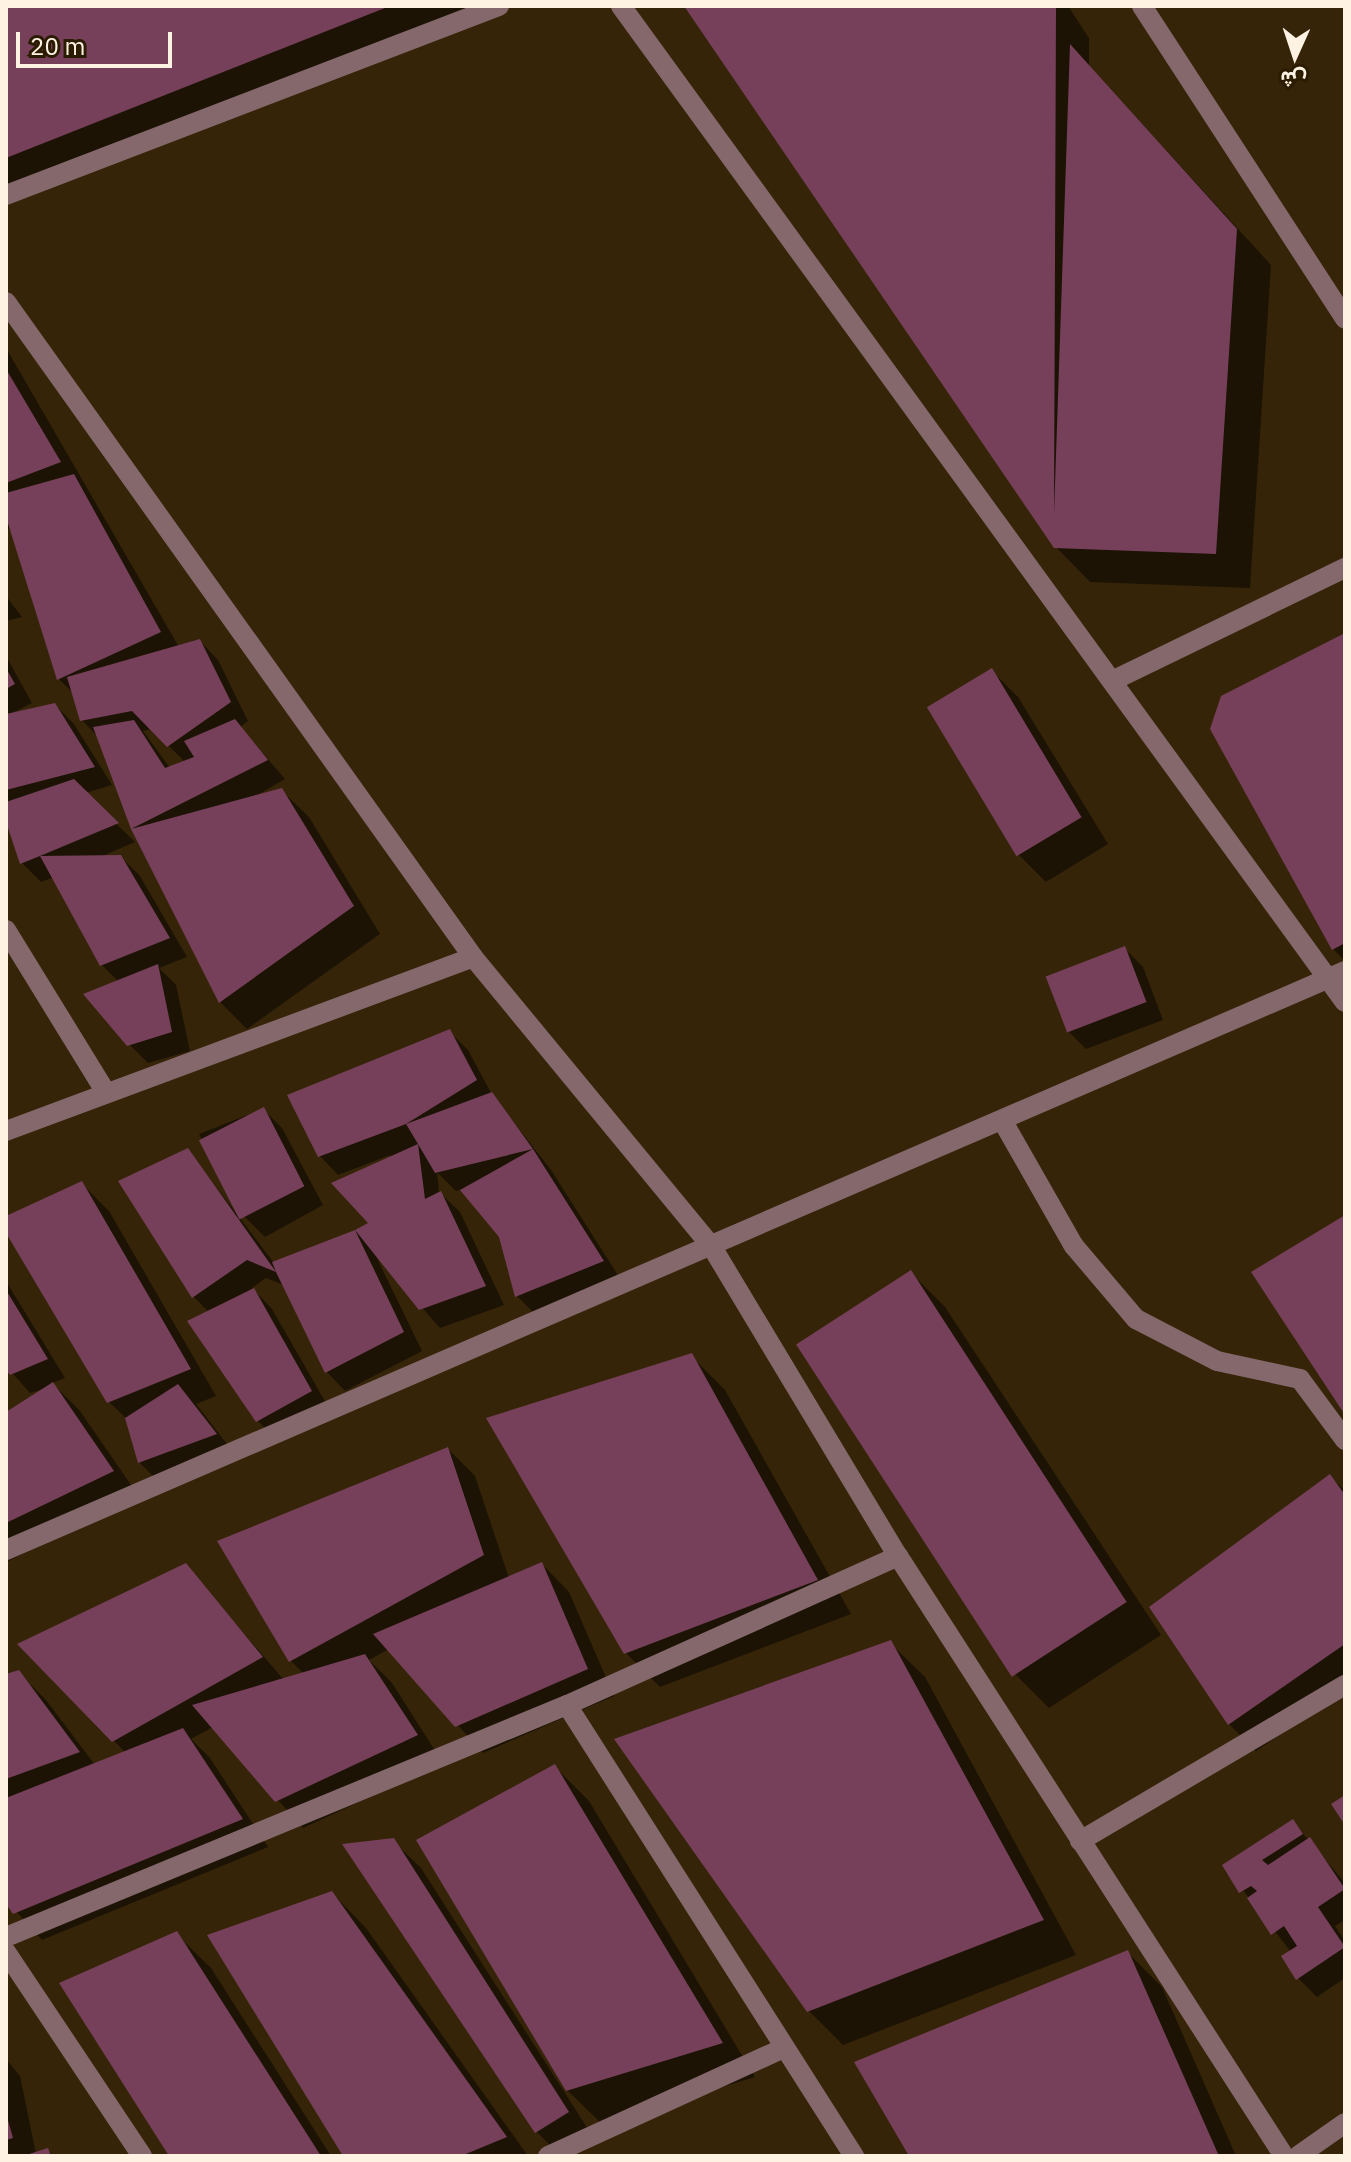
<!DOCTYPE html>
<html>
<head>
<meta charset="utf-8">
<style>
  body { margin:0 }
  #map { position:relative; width:1351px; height:2162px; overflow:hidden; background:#352408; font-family:"IBM Plex Sans",Vazirmatn,sans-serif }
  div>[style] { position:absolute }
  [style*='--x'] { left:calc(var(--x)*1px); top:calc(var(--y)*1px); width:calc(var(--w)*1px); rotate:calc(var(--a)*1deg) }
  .shadow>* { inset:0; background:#0007 }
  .building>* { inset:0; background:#76405a; transform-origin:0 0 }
  .lane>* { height:20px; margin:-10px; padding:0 10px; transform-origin:10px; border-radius:10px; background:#84686c }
  .street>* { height:20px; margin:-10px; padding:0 10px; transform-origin:10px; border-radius:10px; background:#84686c }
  span { translate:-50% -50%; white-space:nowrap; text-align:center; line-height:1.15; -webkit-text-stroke:8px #2b1b01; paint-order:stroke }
  .frame { position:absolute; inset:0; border:8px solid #fef3e3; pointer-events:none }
  .north { position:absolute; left:1255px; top:16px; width:80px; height:80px; -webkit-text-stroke:6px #2b1b01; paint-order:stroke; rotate:183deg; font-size:22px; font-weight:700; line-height:32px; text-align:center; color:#fef3e3 }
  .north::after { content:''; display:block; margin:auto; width:28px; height:36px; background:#fef3e3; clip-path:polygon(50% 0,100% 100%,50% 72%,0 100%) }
  .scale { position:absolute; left:16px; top:32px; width:156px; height:36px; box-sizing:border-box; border:4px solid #fef3e3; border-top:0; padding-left:10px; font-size:24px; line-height:28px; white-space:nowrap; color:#fef3e3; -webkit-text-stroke:6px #2b1b01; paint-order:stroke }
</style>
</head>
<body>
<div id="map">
  <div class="shadow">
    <i style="clip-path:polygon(6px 6px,510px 6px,20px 199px,6px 185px)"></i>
    <i style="clip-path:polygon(686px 6px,1068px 6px,1089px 38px,1089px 66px,1271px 265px,1250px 588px,1090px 582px,1056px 547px)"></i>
    <i style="clip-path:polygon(evenodd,6px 348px,179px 647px,200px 641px,218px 660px,248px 721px,240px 727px,285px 779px,254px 797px,281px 790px,309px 817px,380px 934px,247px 1029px,220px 1002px,133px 828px,99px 738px,82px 720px,74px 694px,59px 679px,12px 528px,6px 530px,6px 348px,152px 729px,185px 762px,170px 768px,143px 731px,152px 729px)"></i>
    <i style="clip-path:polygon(6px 596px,22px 617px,6px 621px)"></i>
    <i style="clip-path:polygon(1345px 635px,1345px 961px,1333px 949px,1212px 729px)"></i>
    <i style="clip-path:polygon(6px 656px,32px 703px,12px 713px,55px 705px,74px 724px,112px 785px,85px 793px,135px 842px,100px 857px,121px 857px,140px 876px,187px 957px,159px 968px,176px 985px,190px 1051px,148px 1063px,129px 1044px,119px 982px,102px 965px,54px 877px,41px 882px,22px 863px,6px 816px)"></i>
    <i style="clip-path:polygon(991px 670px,1018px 697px,1108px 844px,1046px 882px,1019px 855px)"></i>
    <i style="clip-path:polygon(1124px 948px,1143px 967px,1163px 1020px,1086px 1049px,1067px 1030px)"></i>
    <i style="clip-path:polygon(449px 1031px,468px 1050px,491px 1093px,551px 1170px,621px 1280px,536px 1315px,517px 1296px,500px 1236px,462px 1189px,456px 1191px,437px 1172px,439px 1192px,460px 1212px,504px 1305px,440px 1328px,375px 1254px,422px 1351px,345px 1391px,327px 1372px,284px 1285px,266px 1278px,252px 1288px,272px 1309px,330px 1410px,276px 1439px,258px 1421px,209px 1312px,194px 1297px,121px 1182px,188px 1150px,274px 1263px,372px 1224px,390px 1155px,338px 1175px,320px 1156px)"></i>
    <i style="clip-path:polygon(263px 1109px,282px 1128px,323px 1205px,265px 1237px,246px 1218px,199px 1134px)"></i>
    <i style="clip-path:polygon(82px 1184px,109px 1211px,216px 1396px,196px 1404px,234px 1453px,158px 1481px,139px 1462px,128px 1420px,108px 1401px,6px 1229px,6px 1218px)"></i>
    <i style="clip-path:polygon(911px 1273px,945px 1307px,1161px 1635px,1049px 1708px,1015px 1674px,799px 1346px)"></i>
    <i style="clip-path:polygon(6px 1281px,65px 1378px,52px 1383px,80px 1411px,140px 1498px,6px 1562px,6px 1415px,48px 1388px,30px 1393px,6px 1366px)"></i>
    <i style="clip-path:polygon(691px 1356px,725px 1390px,851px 1614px,660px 1687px,626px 1653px)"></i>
    <i style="clip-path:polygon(448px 1449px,475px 1476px,509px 1578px,542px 1564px,569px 1592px,614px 1696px,483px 1753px,389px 1649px,369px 1660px,392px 1683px,443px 1763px,303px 1828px,213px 1727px,191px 1739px,210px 1758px,268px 1847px,42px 1940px,6px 1900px,6px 1676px,18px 1672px,46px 1700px,95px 1765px,126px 1753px,20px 1645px,186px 1566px,284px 1680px,304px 1674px,290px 1660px)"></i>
    <i style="clip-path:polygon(1330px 1476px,1345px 1491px,1345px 1690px,1256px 1751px,1229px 1724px)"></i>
    <i style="clip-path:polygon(890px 1643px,925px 1677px,1076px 1955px,843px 2045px,809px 2011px)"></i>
    <i style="clip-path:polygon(555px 1767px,589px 1801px,755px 2077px,602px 2124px,567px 2090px)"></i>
    <i style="clip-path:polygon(1293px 1822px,1345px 1883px,1345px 1920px,1335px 1926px,1345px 1941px,1345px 1978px,1317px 1997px,1298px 1978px,1291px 1952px,1224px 1866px)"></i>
    <i style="clip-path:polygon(393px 1841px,421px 1868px,595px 2140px,561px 2156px,536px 2131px)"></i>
    <i style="clip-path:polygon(332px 1893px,366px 1928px,528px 2156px,346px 2156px)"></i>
    <i style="clip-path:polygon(176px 1934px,211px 1968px,331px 2156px,171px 2156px)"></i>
    <i style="clip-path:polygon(1127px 1952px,1162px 1987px,1236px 2156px,912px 2156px)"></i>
    <i style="clip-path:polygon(6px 2059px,20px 2076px,36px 2154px,47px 2150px,53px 2156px,6px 2156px)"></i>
  </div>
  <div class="building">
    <i style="clip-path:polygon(6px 6px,390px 6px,6px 158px)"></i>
    <i style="clip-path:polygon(684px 6px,1056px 6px,1054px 514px,1070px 44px,1237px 229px,1216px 554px,1054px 548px)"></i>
    <i style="clip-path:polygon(6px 369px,61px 462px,6px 483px)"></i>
    <i style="clip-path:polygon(74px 474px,161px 632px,57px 680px,6px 517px,6px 493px)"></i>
    <i style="clip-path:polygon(1345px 633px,1345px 943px,1332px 950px,1210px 729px,1221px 696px)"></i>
    <i style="clip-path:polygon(200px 639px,231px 702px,167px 747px,132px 711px,80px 721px,67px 677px)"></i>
    <i style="clip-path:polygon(6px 668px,15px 684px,6px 689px)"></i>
    <i style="left:992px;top:668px;width:174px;height:76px;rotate:59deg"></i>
    <i style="clip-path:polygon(55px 703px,95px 767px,6px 790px,6px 714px)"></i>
    <i style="clip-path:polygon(235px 719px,268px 760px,131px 829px,282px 788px,354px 906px,219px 1003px,131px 829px,93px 727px,134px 720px,165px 768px,194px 757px,184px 741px)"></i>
    <i style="clip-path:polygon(74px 779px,119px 823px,40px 856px,121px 855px,170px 938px,100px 966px,40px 856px,20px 864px,6px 822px,6px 802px)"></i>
    <i style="left:1125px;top:946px;width:60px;height:85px;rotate:69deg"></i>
    <i style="clip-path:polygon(158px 964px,172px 1032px,127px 1046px,83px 994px)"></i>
    <i style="clip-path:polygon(450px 1029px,477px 1080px,406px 1124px,318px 1157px,287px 1095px)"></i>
    <i style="clip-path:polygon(492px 1092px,533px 1149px,435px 1173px,418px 1144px,425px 1199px,441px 1191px,486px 1286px,419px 1310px,355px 1230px,368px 1223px,331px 1183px,418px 1144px,406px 1124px)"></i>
    <i style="left:264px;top:1107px;width:89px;height:73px;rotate:63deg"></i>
    <i style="clip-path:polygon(188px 1148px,276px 1272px,272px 1262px,355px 1230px,404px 1332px,325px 1373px,276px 1272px,247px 1260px,192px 1298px,118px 1181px)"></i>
    <i style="clip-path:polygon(533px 1149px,604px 1261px,515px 1297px,499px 1237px,460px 1190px)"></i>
    <i style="clip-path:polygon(82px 1181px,191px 1369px,107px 1403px,6px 1233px,6px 1216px)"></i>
    <i style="clip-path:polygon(1345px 1215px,1345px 1415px,1251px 1272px)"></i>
    <i style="left:911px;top:1270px;width:396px;height:137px;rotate:57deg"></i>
    <i style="clip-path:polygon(254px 1288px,312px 1391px,256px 1422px,187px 1321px)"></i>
    <i style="clip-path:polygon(6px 1290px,48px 1359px,10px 1375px,6px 1370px)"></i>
    <i style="clip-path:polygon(692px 1353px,818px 1580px,624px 1654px,486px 1418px)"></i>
    <i style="clip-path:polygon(53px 1382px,114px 1471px,6px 1523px,6px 1412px)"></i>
    <i style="clip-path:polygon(178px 1384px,217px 1434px,138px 1463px,125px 1418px)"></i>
    <i style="clip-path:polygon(448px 1447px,484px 1555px,289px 1662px,217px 1541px)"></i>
    <i style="clip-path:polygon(1330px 1474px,1345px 1495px,1345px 1644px,1228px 1725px,1149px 1607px)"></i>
    <i style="clip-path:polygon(542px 1562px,588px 1669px,455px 1727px,373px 1634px)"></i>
    <i style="clip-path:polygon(186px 1563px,263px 1657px,112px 1742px,17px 1644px)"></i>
    <i style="clip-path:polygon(891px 1640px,1044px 1920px,807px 2012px,614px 1739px)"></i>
    <i style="clip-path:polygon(365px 1654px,418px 1735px,275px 1802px,192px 1705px)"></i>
    <i style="clip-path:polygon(19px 1670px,80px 1752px,6px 1779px,6px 1674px)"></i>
    <i style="clip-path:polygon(183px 1728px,243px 1819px,13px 1914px,6px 1904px,6px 1798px)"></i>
    <i style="clip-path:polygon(555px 1764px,723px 2043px,566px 2091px,416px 1840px)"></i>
    <i style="clip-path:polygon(1345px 1795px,1345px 1825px,1331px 1804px)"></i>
    <i style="clip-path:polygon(1293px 1819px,1303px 1834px,1262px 1860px,1268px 1865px,1310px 1837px,1345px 1889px,1318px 1907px,1345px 1947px,1296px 1980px,1281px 1956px,1297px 1946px,1284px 1926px,1271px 1935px,1247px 1898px,1257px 1891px,1251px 1886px,1239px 1893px,1222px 1865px)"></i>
    <i style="clip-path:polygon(394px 1838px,569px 2112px,535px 2133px,342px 1844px)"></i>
    <i style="clip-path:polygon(332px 1891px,507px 2137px,461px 2156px,343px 2156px,207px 1935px)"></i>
    <i style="clip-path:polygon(177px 1931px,321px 2156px,169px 2156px,59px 1983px)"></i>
    <i style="clip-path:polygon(1128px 1950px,1219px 2156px,909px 2156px,854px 2062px)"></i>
    <i style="clip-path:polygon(6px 2113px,13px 2138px,6px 2140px)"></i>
    <i style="clip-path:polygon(48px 2148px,51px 2156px,26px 2156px,26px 2155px)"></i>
  </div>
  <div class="lane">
    <i style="--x:1002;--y:1120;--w:145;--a:60.3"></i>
    <i style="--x:1074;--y:1246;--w:96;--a:49.7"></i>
    <i style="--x:1136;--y:1319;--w:91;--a:27.4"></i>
    <i style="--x:1217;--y:1361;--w:85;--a:12.2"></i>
    <i style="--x:1300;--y:1379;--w:76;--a:53.6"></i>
  </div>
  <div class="street">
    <i style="--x:621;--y:6;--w:1231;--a:53.99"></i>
    <i style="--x:1142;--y:6;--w:373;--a:57"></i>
    <i style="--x:6;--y:195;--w:528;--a:-20.98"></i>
    <i style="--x:6;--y:302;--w:804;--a:54.51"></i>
    <i style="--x:473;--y:957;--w:376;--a:50.5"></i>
    <i style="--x:712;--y:1247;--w:361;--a:59"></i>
    <i style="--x:898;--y:1556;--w:713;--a:57.25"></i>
    <i style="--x:1114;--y:680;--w:257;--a:-25.9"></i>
    <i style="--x:6;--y:930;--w:189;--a:58.4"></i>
    <i style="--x:6;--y:1131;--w:498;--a:-20.4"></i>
    <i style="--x:6;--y:1550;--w:1459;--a:-23.38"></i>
    <i style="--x:567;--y:1705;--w:535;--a:57.53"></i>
    <i style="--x:1080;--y:1841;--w:308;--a:-30.5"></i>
    <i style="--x:6;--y:1937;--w:607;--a:-22.47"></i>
    <i style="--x:567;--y:1705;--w:363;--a:-24.2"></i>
    <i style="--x:6;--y:1952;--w:245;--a:56.3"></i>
    <i style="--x:548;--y:2156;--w:257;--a:-24.6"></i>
    <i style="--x:1298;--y:2156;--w:57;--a:-35.1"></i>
  </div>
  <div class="frame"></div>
  <div class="north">ش</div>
  <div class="scale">20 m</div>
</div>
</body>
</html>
